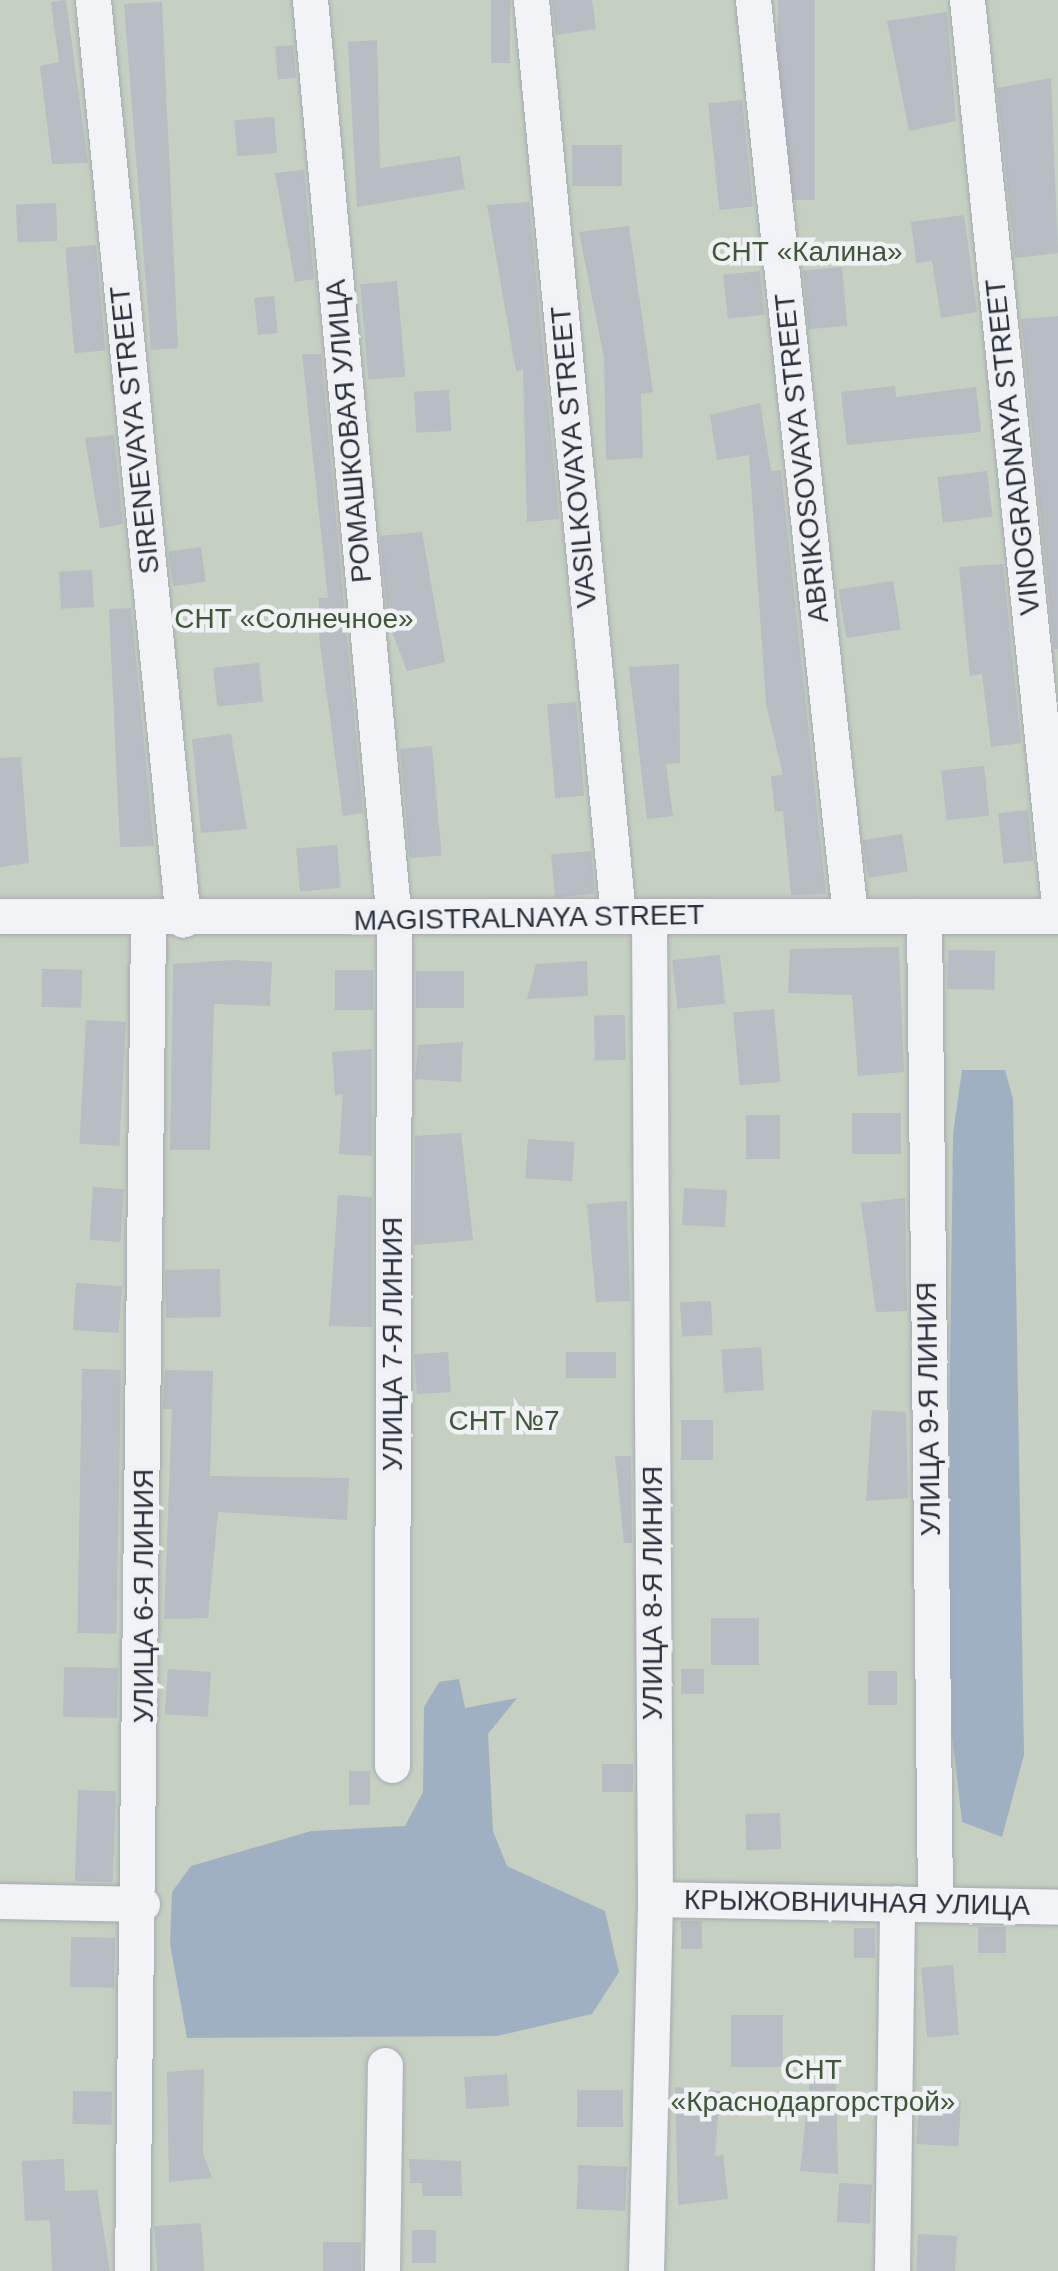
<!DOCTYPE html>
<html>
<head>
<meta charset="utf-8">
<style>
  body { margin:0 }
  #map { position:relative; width:1058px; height:2271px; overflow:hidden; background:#e0e3e7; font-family:Arial,sans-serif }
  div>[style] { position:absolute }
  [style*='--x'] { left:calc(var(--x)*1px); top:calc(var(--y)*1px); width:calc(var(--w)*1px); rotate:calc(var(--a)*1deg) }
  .green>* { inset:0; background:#c5d0c2; transform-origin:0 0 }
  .water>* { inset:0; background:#9fb0c3 }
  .building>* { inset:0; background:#b8bcc3; transform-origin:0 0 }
  .roads { filter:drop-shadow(0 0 2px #a6aab0) drop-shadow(0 0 2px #a6aab0) }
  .minor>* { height:35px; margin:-17.5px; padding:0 17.5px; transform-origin:17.5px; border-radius:17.5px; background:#f2f3f6 }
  span { translate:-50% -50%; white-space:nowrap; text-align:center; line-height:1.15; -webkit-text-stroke:9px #eff1f5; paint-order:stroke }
  .park-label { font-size:28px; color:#3f5639 }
  .street-label { font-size:28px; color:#2a313c }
</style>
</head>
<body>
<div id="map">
  <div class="green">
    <i style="left:0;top:0;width:1058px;height:2271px"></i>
  </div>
  <div class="water">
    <i style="clip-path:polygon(962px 1070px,1005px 1070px,1013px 1099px,1024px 1755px,1002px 1837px,962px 1822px,946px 1683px,953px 1134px)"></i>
    <i style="clip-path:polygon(459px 1679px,465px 1708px,517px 1698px,488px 1734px,493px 1831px,507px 1866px,605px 1911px,619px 1972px,592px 2014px,497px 2036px,187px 2038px,170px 1944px,172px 1892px,191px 1866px,311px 1831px,405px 1826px,423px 1792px,424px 1707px,439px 1682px)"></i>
  </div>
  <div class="building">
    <i style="clip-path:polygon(66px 0,88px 163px,52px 164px,40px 66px,59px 62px,51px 2px)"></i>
    <i style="left:491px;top:0;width:19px;height:63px"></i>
    <i style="clip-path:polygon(552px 0,592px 0,596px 29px,556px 35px)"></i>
    <i style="left:778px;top:0;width:37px;height:200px"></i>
    <i style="clip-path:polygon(162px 2px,178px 348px,151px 350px,124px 4px)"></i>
    <i style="clip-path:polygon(947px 12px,956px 121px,909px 131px,887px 21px)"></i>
    <i style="clip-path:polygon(377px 40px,380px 168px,460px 156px,465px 189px,357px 207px,348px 42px)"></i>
    <i style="left:293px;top:45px;width:33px;height:18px;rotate:85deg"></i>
    <i style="clip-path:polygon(1051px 78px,1058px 253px,1015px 258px,997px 88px)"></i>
    <i style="left:742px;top:100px;width:107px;height:34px;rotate:84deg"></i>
    <i style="left:274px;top:117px;width:36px;height:40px;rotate:85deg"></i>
    <i style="left:572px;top:145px;width:50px;height:41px"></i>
    <i style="clip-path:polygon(304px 170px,314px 279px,295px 282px,275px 173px)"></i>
    <i style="clip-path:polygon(529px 202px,559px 519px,527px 522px,523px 370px,516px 371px,487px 205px)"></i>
    <i style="left:56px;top:203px;width:38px;height:40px;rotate:88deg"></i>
    <i style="clip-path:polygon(964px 215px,977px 312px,941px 318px,932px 261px,916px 263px,911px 222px)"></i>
    <i style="clip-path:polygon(629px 226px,653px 392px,641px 394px,643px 458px,606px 460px,604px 358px,579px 232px)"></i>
    <i style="left:96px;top:245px;width:106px;height:31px;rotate:85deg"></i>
    <i style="left:842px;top:267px;width:59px;height:39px;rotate:85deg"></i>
    <i style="left:760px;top:271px;width:44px;height:37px;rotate:84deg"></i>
    <i style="left:397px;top:281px;width:96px;height:37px;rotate:85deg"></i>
    <i style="left:274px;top:296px;width:37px;height:20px;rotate:84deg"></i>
    <i style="clip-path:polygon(1058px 316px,1058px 649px,1054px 649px,1021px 319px)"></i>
    <i style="clip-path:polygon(302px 354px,321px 354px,363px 813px,343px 816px,319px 636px,319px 598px,328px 598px)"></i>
    <i style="clip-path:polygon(895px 386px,896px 397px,976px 387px,981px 432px,847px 445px,841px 392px)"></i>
    <i style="left:449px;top:390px;width:41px;height:35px;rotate:87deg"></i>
    <i style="clip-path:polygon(760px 403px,771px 471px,781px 470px,826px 894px,791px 895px,783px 811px,775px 812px,771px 776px,783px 775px,766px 704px,749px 455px,717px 460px,710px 415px)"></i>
    <i style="clip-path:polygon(114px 435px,123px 524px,100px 528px,85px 438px)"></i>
    <i style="left:987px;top:471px;width:46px;height:50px;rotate:83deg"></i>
    <i style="clip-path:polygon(422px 532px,445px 662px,407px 671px,388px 622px,380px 536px)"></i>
    <i style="left:201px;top:547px;width:35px;height:33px;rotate:82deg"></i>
    <i style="clip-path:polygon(1003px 564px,1021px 743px,991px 747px,982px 674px,970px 676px,959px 567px)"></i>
    <i style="left:92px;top:570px;width:37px;height:33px;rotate:87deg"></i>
    <i style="left:893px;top:581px;width:49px;height:55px;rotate:81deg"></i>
    <i style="clip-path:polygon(131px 608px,154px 846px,120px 847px,109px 609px)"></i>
    <i style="left:259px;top:663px;width:39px;height:46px;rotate:84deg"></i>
    <i style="clip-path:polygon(679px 664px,680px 763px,666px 764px,673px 816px,647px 819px,629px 667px)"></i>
    <i style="left:576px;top:702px;width:94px;height:29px;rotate:85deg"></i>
    <i style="clip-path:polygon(231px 734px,247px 829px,201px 833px,192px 739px)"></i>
    <i style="left:432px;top:746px;width:110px;height:32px;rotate:85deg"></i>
    <i style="clip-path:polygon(21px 757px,29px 863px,0 867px,0 758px)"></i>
    <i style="left:984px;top:766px;width:50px;height:43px;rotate:84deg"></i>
    <i style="left:1028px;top:810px;width:51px;height:30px;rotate:84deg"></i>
    <i style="left:902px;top:834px;width:38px;height:40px;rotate:81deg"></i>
    <i style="left:337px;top:845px;width:43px;height:41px;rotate:85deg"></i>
    <i style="left:591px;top:851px;width:43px;height:40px;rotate:85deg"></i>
    <i style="clip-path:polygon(899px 947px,904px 1072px,858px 1076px,852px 995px,788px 993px,790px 949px)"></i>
    <i style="left:948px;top:950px;width:47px;height:39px;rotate:1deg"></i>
    <i style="left:720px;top:955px;width:49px;height:48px;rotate:84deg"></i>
    <i style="clip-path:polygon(233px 960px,272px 962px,270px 1006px,214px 1004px,210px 1150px,170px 1150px,173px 964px)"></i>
    <i style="clip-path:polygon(587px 961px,588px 996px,527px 999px,536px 964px)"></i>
    <i style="left:42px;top:969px;width:40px;height:38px;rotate:1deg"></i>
    <i style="left:373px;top:970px;width:40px;height:38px;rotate:90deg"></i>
    <i style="left:416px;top:971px;width:48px;height:37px"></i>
    <i style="left:774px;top:1009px;width:73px;height:41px;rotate:85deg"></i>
    <i style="left:625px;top:1015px;width:45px;height:31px;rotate:89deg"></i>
    <i style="left:86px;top:1020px;width:40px;height:124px;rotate:3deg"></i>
    <i style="clip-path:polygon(463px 1042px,461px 1082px,415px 1079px,418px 1045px)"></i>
    <i style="clip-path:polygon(372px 1049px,372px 1156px,339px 1154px,343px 1094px,335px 1095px,332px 1052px)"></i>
    <i style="left:901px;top:1113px;width:41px;height:49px;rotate:90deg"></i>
    <i style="left:746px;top:1115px;width:34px;height:44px"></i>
    <i style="clip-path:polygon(461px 1133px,473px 1240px,414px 1245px,415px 1136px)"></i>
    <i style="left:528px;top:1139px;width:47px;height:39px;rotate:4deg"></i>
    <i style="left:93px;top:1187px;width:31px;height:53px;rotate:4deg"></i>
    <i style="left:684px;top:1188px;width:43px;height:37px;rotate:3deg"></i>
    <i style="clip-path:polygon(338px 1195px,372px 1197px,372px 1327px,329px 1326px)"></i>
    <i style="clip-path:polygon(905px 1198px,907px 1311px,876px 1312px,861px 1203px)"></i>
    <i style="clip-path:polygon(627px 1201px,630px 1301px,596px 1302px,587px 1204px)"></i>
    <i style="left:220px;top:1269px;width:48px;height:55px;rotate:89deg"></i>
    <i style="left:76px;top:1283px;width:46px;height:47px;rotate:4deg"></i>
    <i style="left:711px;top:1301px;width:34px;height:31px;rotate:87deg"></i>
    <i style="left:761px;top:1347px;width:43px;height:40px;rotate:86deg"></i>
    <i style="left:448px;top:1352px;width:40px;height:34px;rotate:86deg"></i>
    <i style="left:616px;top:1352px;width:26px;height:50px;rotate:90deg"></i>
    <i style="left:82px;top:1369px;width:39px;height:264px;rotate:1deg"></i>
    <i style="clip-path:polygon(165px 1370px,213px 1371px,210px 1476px,349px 1478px,347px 1520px,218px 1512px,208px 1618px,164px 1619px,172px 1409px,163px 1409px)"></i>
    <i style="clip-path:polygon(872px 1410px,906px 1412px,908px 1498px,866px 1501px)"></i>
    <i style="left:681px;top:1420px;width:32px;height:40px"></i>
    <i style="clip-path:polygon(615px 1456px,631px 1456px,632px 1543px,624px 1543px)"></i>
    <i style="left:711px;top:1618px;width:48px;height:47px"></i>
    <i style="left:118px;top:1668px;width:50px;height:54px;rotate:91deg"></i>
    <i style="left:168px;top:1669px;width:43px;height:45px;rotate:4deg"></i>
    <i style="left:681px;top:1669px;width:23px;height:25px"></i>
    <i style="left:897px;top:1671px;width:34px;height:29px;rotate:90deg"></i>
    <i style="left:633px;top:1764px;width:28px;height:31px;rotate:90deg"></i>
    <i style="left:349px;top:1771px;width:21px;height:34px"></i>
    <i style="left:78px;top:1790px;width:38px;height:91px;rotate:2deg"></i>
    <i style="left:780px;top:1813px;width:36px;height:35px;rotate:88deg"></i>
    <i style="left:681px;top:1921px;width:21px;height:28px"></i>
    <i style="left:978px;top:1927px;width:28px;height:26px"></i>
    <i style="left:875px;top:1928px;width:30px;height:21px;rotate:90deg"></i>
    <i style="left:71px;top:1937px;width:44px;height:50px;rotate:1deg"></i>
    <i style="left:953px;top:1965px;width:70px;height:32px;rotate:85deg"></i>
    <i style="left:731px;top:2015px;width:52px;height:52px"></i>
    <i style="clip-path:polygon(204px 2069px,203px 2153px,212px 2178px,169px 2182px,167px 2072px)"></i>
    <i style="left:507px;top:2074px;width:32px;height:43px;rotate:86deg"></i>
    <i style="clip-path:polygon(810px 2081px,836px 2082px,838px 2174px,800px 2171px)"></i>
    <i style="clip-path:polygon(675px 2087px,720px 2091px,715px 2156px,723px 2155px,728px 2199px,678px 2205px)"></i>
    <i style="left:577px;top:2090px;width:46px;height:37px"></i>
    <i style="left:73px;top:2091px;width:39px;height:33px;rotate:1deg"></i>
    <i style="left:919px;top:2098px;width:42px;height:46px;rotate:3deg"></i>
    <i style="clip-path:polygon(64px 2159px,65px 2191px,97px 2190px,110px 2271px,52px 2271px,50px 2220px,25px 2221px,22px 2161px)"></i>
    <i style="clip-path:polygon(409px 2159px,461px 2161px,462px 2196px,423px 2196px,422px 2183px,410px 2183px)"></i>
    <i style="left:578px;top:2165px;width:49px;height:44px;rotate:2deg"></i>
    <i style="left:839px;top:2183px;width:33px;height:39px;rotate:3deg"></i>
    <i style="left:201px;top:2223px;width:48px;height:47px;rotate:86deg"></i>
    <i style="left:412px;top:2230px;width:24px;height:33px"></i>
    <i style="left:918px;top:2234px;width:39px;height:37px;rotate:3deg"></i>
    <i style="left:323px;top:2242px;width:38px;height:29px"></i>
  </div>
  <div class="roads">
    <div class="minor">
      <i style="--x:93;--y:0;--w:924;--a:84.41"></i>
      <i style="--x:310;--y:0;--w:926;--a:84.79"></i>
      <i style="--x:394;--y:922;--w:843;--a:90.14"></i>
      <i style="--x:531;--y:0;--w:919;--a:84.57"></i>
      <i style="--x:753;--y:0;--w:920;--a:83.95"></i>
      <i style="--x:967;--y:0;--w:899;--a:84.19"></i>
      <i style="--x:0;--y:916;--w:1058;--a:0"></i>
      <i style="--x:924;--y:916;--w:987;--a:89.36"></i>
      <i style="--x:655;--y:1899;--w:403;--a:1.1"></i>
      <i style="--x:0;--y:1901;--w:142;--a:1.2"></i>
      <i style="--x:132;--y:2271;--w:1350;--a:-89.32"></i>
      <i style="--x:382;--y:2271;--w:206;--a:-89.2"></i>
      <i style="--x:646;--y:2271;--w:372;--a:-88.6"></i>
      <i style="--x:655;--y:1899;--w:983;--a:-90.35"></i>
      <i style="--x:892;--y:2271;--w:368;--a:-89.2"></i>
    </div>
  </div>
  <div class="park-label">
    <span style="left:807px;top:252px">СНТ «Калина»</span>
    <span style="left:294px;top:619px">СНТ «Солнечное»</span>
    <span style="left:504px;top:1421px">СНТ №7</span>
    <span style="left:813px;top:2086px">СНТ<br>«Краснодаргорстрой»</span>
  </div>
  <div class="street-label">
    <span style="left:135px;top:430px;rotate:-96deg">SIRENEVAYA STREET</span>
    <span style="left:349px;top:431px;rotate:-95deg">РОМАШКОВАЯ УЛИЦА</span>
    <span style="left:1013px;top:447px;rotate:-96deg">VINOGRADNAYA STREET</span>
    <span style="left:574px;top:457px;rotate:-95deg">VASILKOVAYA STREET</span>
    <span style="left:802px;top:458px;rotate:-96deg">ABRIKOSOVAYA STREET</span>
    <span style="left:529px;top:918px;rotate:-1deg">MAGISTRALNAYA STREET</span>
    <span style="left:393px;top:1344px;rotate:-90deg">УЛИЦА 7-Я ЛИНИЯ</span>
    <span style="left:929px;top:1409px;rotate:-91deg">УЛИЦА 9-Я ЛИНИЯ</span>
    <span style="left:653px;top:1593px;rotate:-90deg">УЛИЦА 8-Я ЛИНИЯ</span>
    <span style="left:144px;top:1596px;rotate:-90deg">УЛИЦА 6-Я ЛИНИЯ</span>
    <span style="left:857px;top:1903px;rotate:1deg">КРЫЖОВНИЧНАЯ УЛИЦА</span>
  </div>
</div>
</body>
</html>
